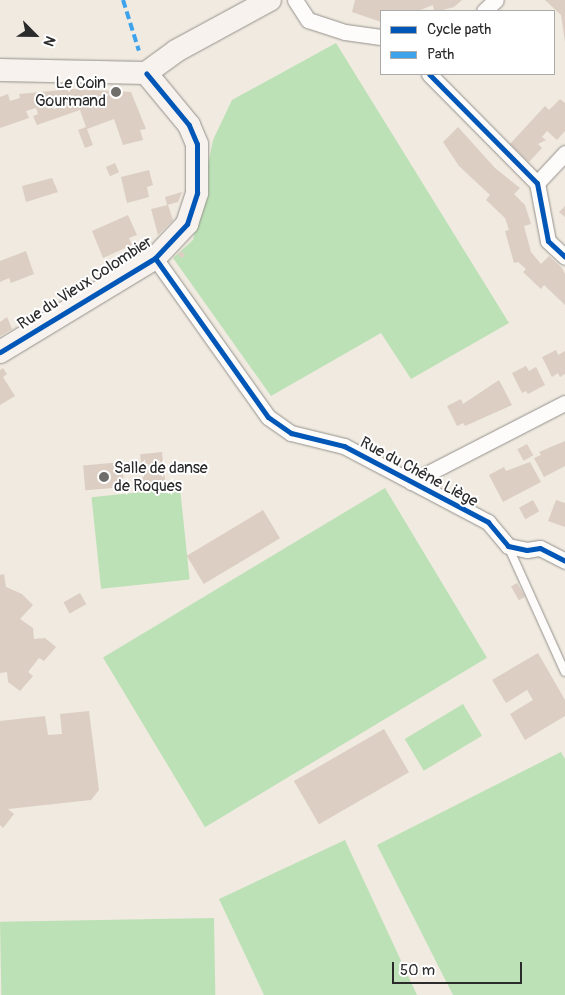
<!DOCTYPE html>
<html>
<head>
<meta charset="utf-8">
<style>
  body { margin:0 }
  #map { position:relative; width:565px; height:995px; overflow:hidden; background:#f0eae0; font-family:Pangolin,sans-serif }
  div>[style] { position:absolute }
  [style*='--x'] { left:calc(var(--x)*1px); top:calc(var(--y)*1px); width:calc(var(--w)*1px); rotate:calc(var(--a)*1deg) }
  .green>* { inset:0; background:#bde1b6; transform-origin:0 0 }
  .building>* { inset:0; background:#dccec2; transform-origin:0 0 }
  .roads { filter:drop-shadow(0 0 1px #94918c) drop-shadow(0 0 1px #94918c) }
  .lane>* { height:8px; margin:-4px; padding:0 4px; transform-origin:4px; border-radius:4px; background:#fdfcfa }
  .street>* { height:15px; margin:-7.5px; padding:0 7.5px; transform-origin:7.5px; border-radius:7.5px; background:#fdfcfa }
  .secondary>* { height:22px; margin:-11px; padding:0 11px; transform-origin:11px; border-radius:11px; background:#f7f2ed }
  .quiet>* { height:4px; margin-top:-2px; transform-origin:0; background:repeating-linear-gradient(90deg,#3ea3eb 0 8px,transparent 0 12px) }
  .cycleway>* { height:5px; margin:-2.5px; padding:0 2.5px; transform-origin:2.5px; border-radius:2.5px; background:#0057b8 }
  .dots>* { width:14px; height:14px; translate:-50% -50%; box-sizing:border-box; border:2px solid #fff; border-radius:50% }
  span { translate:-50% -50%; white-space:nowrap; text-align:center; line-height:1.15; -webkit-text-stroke:4px #fff; paint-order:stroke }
  .poi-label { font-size:16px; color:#2b2b2b }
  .right { translate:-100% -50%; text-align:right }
  .left { translate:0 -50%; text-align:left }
  .street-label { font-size:16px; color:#2b2b2b }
  .legend { position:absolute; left:380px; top:10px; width:175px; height:65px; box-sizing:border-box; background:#fff; border:1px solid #aaa; margin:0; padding:6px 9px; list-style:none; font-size:15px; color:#2b2b2b }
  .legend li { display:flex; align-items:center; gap:10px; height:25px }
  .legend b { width:25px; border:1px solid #aaa }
  .north { position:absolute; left:10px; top:10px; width:50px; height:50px; -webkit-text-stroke:4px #fff; paint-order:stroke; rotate:113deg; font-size:14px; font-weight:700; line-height:20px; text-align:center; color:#2b2b2b }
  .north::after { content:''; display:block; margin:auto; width:18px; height:22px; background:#2b2b2b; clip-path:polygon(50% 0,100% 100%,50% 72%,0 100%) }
  .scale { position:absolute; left:392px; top:962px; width:130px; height:22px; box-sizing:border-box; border:2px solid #2b2b2b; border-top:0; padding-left:6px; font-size:15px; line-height:18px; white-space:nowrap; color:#2b2b2b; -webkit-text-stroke:4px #fff; paint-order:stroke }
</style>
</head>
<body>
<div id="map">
  <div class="green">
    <i style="clip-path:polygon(336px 43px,509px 323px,411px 379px,381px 333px,271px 396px,173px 258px,193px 240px,213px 140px,232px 100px)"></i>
    <i style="left:180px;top:488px;width:92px;height:89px;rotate:84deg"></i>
    <i style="left:385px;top:488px;width:198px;height:329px;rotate:59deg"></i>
    <i style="left:463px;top:704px;width:37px;height:68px;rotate:59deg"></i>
    <i style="clip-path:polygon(561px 752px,565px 759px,565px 995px,453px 995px,377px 845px)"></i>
    <i style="clip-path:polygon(345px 840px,417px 995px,264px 995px,219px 899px)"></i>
    <i style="left:214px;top:918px;width:77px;height:214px;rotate:89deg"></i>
  </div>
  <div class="building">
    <i style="clip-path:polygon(355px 0,462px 0,454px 7px,439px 11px,434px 11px,433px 5px,418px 11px,381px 11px,381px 22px,352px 12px)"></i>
    <i style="clip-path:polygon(545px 0,565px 0,565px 42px,561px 15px)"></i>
    <i style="clip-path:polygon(72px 89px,131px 92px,146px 129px,140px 130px,143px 140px,123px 145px,114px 119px,87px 129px,93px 145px,85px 148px,78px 130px,86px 127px,80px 110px,37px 125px,33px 116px,38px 114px,36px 108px,26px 111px,29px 118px,0 128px,0 97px,8px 94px,10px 101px,20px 98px,19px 94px)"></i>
    <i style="clip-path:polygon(560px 99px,565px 103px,565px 131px,557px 140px,547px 131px,542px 137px,546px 140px,538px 144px,542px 148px,529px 162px,510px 144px,545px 106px,549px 110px)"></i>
    <i style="clip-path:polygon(458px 127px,495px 168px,520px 188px,514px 194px,525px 205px,531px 224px,524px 226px,531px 252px,541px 264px,549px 256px,562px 268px,565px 274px,565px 305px,544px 285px,541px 289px,523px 272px,526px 269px,518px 262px,514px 263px,505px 231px,509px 230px,505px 218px,486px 200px,490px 195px,459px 166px,443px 142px)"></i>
    <i style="left:115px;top:163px;width:10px;height:10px;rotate:66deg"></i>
    <i style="clip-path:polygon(149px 170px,153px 185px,147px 187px,149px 197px,127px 203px,121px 177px)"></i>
    <i style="clip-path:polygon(52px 178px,58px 192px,26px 202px,22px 186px)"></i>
    <i style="clip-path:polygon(182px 192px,178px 202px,167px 205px,165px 197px)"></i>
    <i style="clip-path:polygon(168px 205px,173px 220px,158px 235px,151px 209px)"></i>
    <i style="clip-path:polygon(565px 206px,565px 217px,559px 212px)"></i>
    <i style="clip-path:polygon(128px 215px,137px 235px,129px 238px,132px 245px,103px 258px,92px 231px)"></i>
    <i style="clip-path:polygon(26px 251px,34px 274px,11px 283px,9px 278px,0 282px,0 261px)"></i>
    <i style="clip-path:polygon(182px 251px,185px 256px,181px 258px,178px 254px)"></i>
    <i style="clip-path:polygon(7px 317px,12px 329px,0 336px,0 322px)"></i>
    <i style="clip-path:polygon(556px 350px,558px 355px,565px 351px,565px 374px,560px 377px,558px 373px,552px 377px,542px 357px)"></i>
    <i style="clip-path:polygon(526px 366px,529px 371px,536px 367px,545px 385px,528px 394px,526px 391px,522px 393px,512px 373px)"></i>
    <i style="clip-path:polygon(3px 368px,7px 374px,3px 377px,15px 396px,0 405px,0 370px)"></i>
    <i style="clip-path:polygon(499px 380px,512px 405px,465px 426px,463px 423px,457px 426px,447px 406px,461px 399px,463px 404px)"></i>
    <i style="clip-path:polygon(565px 441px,565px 466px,544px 477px,534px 458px,541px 455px,539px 452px)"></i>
    <i style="left:527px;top:444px;width:13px;height:11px;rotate:61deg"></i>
    <i style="left:162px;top:452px;width:30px;height:22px;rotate:84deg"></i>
    <i style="left:122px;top:462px;width:25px;height:39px;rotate:85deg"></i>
    <i style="clip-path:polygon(530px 462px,541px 482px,503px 502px,489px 475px,504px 467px,506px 471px)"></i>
    <i style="left:533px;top:500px;width:13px;height:16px;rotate:61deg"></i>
    <i style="clip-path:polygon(556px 500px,565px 503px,565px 527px,548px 521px)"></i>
    <i style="left:263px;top:510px;width:33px;height:89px;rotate:59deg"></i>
    <i style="clip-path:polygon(4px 574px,6px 587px,22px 594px,33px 605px,20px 619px,33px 628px,34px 639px,45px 638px,56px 647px,44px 661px,39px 658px,28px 672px,33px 676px,20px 691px,8px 682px,7px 672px,0 673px,0 575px)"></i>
    <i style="left:517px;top:583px;width:16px;height:7px;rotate:60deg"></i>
    <i style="left:80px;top:593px;width:13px;height:19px;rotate:61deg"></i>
    <i style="clip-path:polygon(538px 653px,565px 700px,565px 716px,525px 740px,510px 714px,533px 700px,527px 690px,506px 703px,492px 680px)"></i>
    <i style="clip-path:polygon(89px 711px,99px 790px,91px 800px,8px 809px,14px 814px,3px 828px,0 825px,0 721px,45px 716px,48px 735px,62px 734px,60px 714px)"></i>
    <i style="left:384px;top:729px;width:50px;height:104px;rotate:60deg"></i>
  </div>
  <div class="roads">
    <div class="lane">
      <i style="--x:508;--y:546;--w:138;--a:65.7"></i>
    </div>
    <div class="street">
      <i style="--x:295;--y:0;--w:24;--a:57"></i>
      <i style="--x:308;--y:20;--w:39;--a:18"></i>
      <i style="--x:345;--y:32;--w:36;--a:8"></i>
      <i style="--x:484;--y:11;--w:16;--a:-43"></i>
      <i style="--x:429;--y:74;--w:153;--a:45.3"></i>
      <i style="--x:537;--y:183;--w:59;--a:79.3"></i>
      <i style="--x:548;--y:241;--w:23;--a:43"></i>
      <i style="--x:537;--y:183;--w:41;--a:-47"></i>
      <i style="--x:155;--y:258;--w:195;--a:54.6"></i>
      <i style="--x:268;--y:417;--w:28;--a:35"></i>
      <i style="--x:291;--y:433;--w:55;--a:13.8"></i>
      <i style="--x:344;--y:446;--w:163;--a:27.8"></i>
      <i style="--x:488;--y:522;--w:31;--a:50"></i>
      <i style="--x:508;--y:546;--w:19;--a:12"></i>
      <i style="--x:527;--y:550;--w:13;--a:-9"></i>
      <i style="--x:540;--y:548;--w:28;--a:27"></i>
      <i style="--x:411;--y:482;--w:173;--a:-27.2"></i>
    </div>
    <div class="secondary">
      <i style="--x:0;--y:70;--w:146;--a:1.2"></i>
      <i style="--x:146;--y:73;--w:37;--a:-36"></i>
      <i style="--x:176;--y:51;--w:107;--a:-28.5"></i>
      <i style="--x:0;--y:352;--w:181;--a:-31.2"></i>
      <i style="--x:155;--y:258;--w:47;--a:-46.7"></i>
      <i style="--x:187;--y:224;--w:33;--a:-72"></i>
      <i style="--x:197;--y:193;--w:49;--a:-90"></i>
      <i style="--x:197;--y:144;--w:21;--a:-113"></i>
      <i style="--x:189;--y:125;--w:67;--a:-129.6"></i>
    </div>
  </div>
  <div class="quiet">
    <i style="--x:123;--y:0;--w:53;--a:72.6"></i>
  </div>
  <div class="cycleway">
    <i style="--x:429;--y:74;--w:153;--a:45.3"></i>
    <i style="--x:537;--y:183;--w:59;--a:79.3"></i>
    <i style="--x:548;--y:241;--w:23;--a:43"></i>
    <i style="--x:155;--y:258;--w:195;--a:54.6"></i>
    <i style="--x:268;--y:417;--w:28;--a:35"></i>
    <i style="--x:291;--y:433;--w:55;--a:13.8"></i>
    <i style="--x:344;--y:446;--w:163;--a:27.8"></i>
    <i style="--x:488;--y:522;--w:31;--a:50"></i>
    <i style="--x:508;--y:546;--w:19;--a:12"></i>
    <i style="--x:527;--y:550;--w:13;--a:-9"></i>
    <i style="--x:540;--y:548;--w:28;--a:27"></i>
    <i style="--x:0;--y:352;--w:181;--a:-31.2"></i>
    <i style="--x:155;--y:258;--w:47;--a:-46.7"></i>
    <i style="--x:187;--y:224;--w:33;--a:-72"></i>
    <i style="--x:197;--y:193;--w:49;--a:-90"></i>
    <i style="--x:197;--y:144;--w:21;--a:-113"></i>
    <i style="--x:189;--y:125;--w:67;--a:-129.6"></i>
  </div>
  <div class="dots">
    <i style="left:116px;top:92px;background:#706e6a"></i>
    <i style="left:104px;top:477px;background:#706e6a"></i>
  </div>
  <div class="poi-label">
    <span class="right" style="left:106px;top:92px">Le Coin<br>Gourmand</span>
    <span class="left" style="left:114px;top:477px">Salle de danse<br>de Roques</span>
  </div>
  <div class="street-label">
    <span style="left:85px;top:283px;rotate:-33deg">Rue du Vieux Colombier</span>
    <span style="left:419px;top:472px;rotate:28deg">Rue du Chêne Liège</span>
  </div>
  <ul class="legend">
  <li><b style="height:6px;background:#0057b8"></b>Cycle path</li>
  <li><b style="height:6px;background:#3ea3eb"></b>Path</li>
  </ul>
  <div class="north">N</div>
  <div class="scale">50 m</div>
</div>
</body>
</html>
